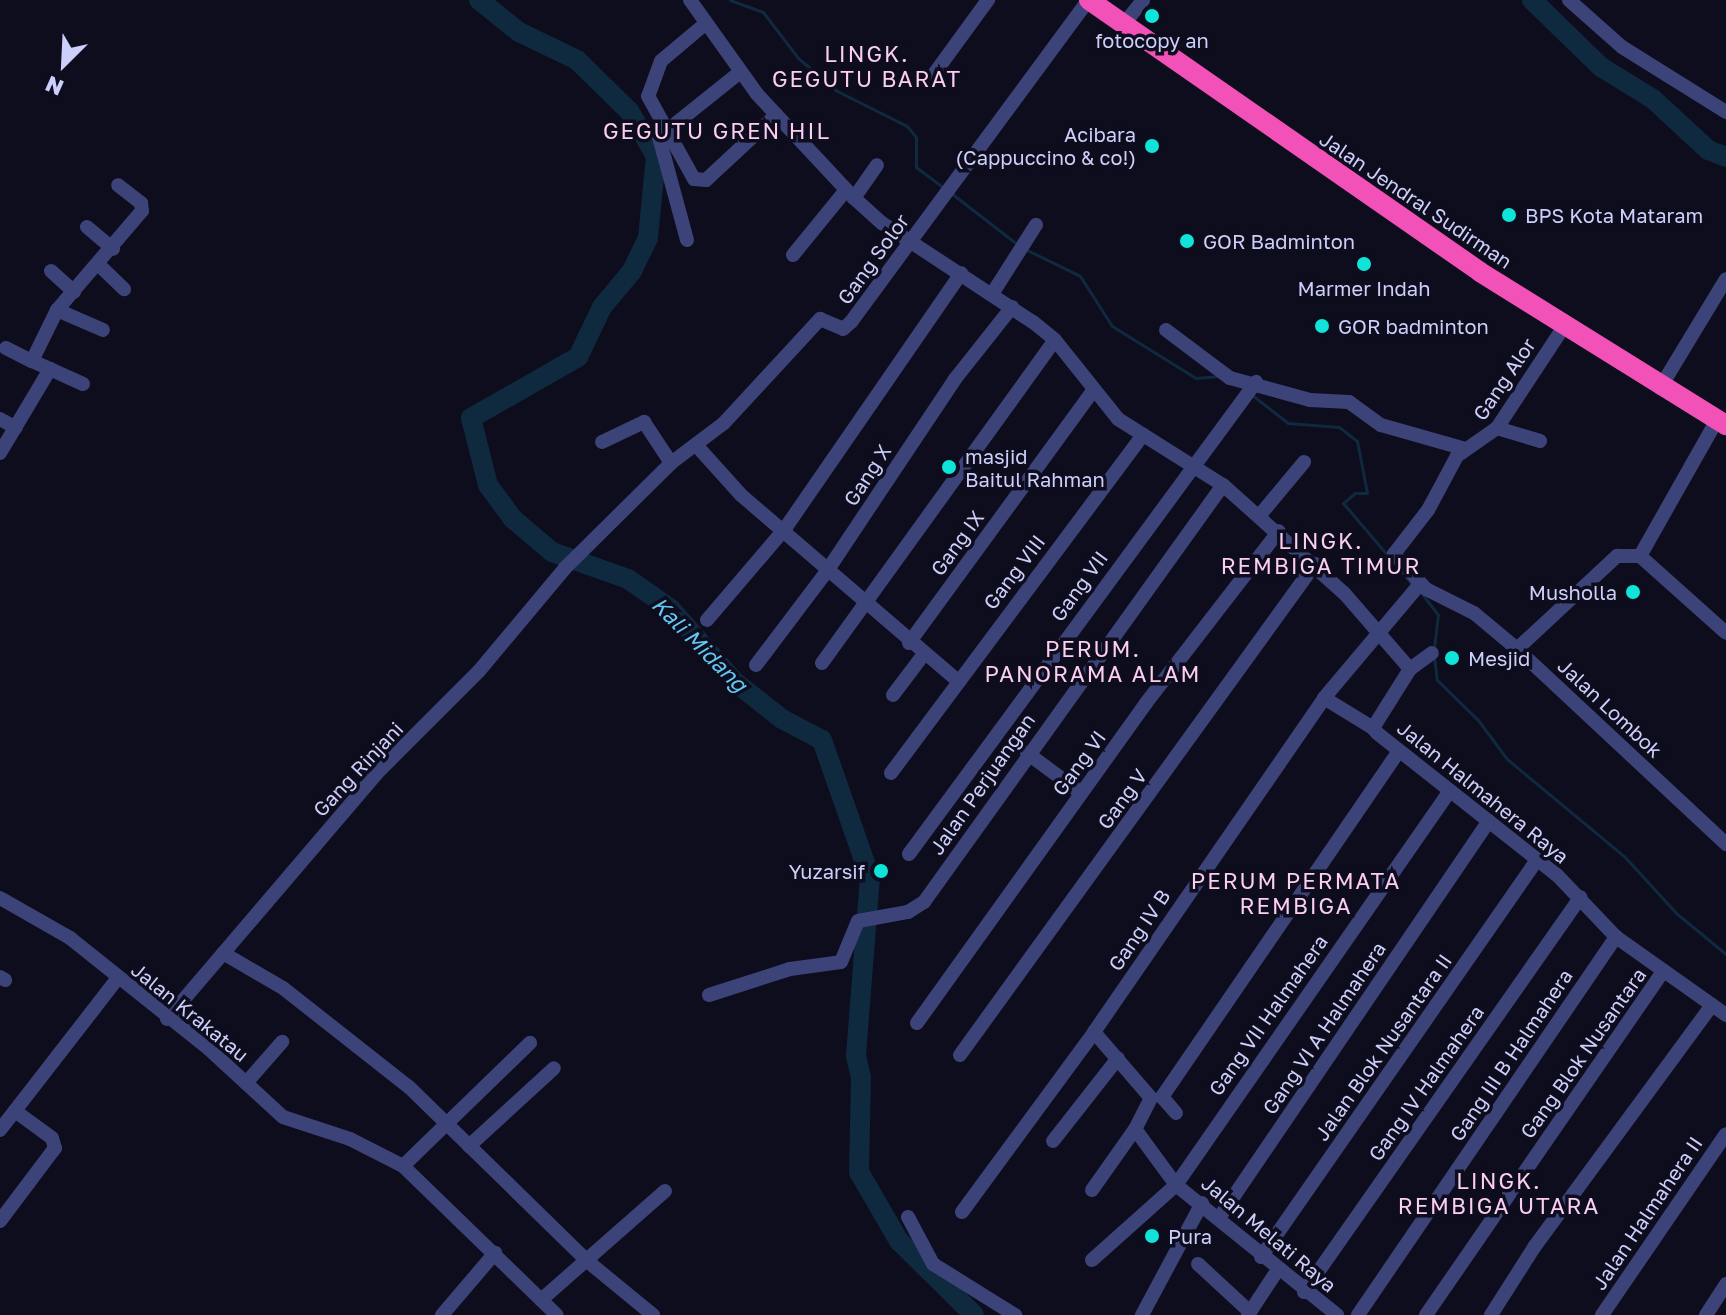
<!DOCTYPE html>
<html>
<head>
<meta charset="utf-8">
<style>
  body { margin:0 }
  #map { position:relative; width:1726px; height:1315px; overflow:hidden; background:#0e0d1d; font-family:"Golos Text",sans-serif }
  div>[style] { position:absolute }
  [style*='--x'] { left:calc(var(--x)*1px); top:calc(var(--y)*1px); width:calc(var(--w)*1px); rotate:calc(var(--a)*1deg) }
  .stream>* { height:3px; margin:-1.5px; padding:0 1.5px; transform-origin:1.5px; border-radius:1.5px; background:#0f293f }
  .river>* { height:20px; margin:-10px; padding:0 10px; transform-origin:10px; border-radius:10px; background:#0f293f }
  .minor>* { height:14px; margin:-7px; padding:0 7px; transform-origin:7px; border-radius:7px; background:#3c4379 }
  .highway>* { height:20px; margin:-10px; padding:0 10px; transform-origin:10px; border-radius:10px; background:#f251b7 }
  .dots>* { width:22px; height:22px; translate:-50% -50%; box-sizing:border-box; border:4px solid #0e0d1d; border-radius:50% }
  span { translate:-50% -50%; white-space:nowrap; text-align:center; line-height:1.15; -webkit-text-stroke:7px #0e0d1d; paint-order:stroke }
  .poi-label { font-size:20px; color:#cdcffb }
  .right { translate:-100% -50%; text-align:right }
  .left { translate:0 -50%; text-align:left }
  .street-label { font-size:20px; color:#cdcffb }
  .neighbourhood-label { font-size:22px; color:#fccff2; letter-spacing:2px }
  .water-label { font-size:22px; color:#63c7f4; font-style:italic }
  .north { position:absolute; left:24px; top:24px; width:80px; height:80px; -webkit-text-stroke:6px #0e0d1d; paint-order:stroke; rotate:204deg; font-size:22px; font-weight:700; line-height:32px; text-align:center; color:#cdcffb }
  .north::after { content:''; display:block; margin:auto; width:28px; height:36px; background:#cdcffb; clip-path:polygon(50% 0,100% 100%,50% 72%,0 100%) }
</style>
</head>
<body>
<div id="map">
  <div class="stream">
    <i style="--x:730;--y:0;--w:35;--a:20"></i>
    <i style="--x:763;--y:12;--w:58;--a:52.7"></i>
    <i style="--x:798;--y:58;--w:51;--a:40.2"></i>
    <i style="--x:837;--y:91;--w:78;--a:26.6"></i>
    <i style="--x:907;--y:126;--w:14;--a:51"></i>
    <i style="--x:916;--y:137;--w:30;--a:90"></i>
    <i style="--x:916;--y:167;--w:36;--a:37"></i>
    <i style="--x:951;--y:193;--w:83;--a:37.7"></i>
    <i style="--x:1027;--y:250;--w:59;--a:26.1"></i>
    <i style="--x:1080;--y:276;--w:59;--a:57.4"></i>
    <i style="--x:1112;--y:326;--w:99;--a:31.8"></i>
    <i style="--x:1196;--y:378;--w:21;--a:-5"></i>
    <i style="--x:1252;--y:395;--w:46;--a:37.9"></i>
    <i style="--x:1288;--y:423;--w:51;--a:4.5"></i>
    <i style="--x:1339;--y:427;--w:23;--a:38"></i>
    <i style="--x:1357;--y:441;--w:53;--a:79.1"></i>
    <i style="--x:1367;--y:493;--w:12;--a:180"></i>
    <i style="--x:1355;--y:493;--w:16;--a:140"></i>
    <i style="--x:1343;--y:503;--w:71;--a:49.6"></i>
    <i style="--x:1401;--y:571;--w:17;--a:50"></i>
    <i style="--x:1423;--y:595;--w:25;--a:53"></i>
    <i style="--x:1438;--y:615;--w:34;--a:97"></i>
    <i style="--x:1434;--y:657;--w:23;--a:83"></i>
    <i style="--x:1437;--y:680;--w:57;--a:44.3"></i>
    <i style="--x:1478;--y:720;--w:49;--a:53.4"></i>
    <i style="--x:1507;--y:759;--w:152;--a:39.7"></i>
    <i style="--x:1624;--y:856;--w:77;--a:47.6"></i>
    <i style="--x:1676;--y:913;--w:65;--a:39.4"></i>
  </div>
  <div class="river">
    <i style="--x:479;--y:0;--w:51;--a:38.7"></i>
    <i style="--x:519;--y:32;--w:64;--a:25.8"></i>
    <i style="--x:577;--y:60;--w:73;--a:44.4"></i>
    <i style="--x:629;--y:111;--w:52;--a:59"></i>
    <i style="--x:656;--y:156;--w:82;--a:95.6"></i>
    <i style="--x:648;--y:238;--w:37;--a:116"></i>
    <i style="--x:632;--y:271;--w:47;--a:129.8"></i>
    <i style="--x:602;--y:307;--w:55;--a:115.6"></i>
    <i style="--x:578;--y:357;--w:123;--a:150.3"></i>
    <i style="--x:471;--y:418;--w:69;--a:75.8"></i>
    <i style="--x:488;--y:485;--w:42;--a:53.7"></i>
    <i style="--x:513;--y:519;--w:51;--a:40.2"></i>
    <i style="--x:552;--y:552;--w:81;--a:19.6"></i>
    <i style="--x:628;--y:579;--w:52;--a:34.9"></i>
    <i style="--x:671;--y:609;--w:97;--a:48.8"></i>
    <i style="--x:735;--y:682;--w:60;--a:38.2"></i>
    <i style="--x:782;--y:719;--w:45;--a:27.7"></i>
    <i style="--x:822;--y:740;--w:145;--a:70.7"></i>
    <i style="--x:870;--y:877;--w:180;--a:94.5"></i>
    <i style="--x:856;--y:1056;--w:22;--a:77"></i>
    <i style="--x:861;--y:1077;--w:95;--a:91.2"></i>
    <i style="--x:859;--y:1172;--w:80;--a:59.9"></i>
    <i style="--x:899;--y:1241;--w:105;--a:44.6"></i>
    <i style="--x:1532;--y:0;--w:96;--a:44.2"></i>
    <i style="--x:1601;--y:67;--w:61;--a:31.6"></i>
    <i style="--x:1653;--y:99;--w:75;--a:42.8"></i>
    <i style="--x:1708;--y:150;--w:19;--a:21"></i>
  </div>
  <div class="minor">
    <i style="--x:690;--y:0;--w:115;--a:54.5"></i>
    <i style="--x:757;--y:94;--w:142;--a:47"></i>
    <i style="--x:854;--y:198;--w:38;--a:42"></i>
    <i style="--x:882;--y:223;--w:181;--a:33.3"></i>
    <i style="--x:1033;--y:322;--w:28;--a:39"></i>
    <i style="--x:1055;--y:340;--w:101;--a:51.4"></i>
    <i style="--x:1118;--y:419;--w:124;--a:32.2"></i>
    <i style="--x:1223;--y:485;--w:162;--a:41.8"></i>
    <i style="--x:1344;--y:593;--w:101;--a:49"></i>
    <i style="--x:1410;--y:669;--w:70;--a:122.1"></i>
    <i style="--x:1373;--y:728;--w:6;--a:51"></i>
    <i style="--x:1377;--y:733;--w:229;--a:38.3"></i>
    <i style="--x:1557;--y:875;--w:86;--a:46.4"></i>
    <i style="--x:1616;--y:937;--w:135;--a:35.3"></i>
    <i style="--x:1569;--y:0;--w:71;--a:41.6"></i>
    <i style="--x:1622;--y:47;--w:123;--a:32"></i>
    <i style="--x:705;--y:24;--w:57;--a:139.9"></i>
    <i style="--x:661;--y:61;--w:37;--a:110"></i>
    <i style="--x:648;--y:96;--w:95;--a:61"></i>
    <i style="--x:694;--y:179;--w:12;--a:5"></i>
    <i style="--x:706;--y:180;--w:96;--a:-42.9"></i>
    <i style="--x:1123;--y:25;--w:32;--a:-51"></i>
    <i style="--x:934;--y:74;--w:92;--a:-53.9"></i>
    <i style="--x:854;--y:198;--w:40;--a:-55.1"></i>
    <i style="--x:87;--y:227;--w:34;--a:40"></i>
    <i style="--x:687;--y:240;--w:107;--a:-105.2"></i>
    <i style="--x:659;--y:137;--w:104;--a:-38.7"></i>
    <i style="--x:793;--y:255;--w:84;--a:-50.8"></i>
    <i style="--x:99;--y:265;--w:35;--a:44"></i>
    <i style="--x:51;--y:271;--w:31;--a:42"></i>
    <i style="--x:992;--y:294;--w:82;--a:-57.5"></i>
    <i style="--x:57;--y:310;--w:130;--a:-49.4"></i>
    <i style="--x:142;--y:211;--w:8;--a:-97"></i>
    <i style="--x:141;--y:203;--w:29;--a:-142"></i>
    <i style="--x:1563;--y:328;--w:120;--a:123.4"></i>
    <i style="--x:1497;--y:428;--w:49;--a:145"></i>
    <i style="--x:1457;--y:456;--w:61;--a:118.2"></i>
    <i style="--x:1428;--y:510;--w:56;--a:127.7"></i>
    <i style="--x:1394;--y:554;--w:47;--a:47.6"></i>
    <i style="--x:1426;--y:589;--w:54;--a:26.6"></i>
    <i style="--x:1474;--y:613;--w:56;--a:39.9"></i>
    <i style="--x:1517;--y:649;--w:286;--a:43"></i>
    <i style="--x:1166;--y:330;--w:80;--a:36.9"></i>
    <i style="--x:1230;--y:378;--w:83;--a:15.4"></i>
    <i style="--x:1310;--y:400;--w:39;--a:3"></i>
    <i style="--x:1349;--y:402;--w:39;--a:36"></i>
    <i style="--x:1381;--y:425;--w:87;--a:15.9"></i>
    <i style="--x:6;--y:348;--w:29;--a:27"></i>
    <i style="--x:83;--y:384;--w:56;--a:-155.7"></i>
    <i style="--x:32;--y:361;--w:57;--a:-63.9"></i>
    <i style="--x:57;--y:310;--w:50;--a:23.5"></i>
    <i style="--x:1660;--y:388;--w:127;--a:-58.8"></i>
    <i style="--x:0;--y:419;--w:18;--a:29"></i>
    <i style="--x:1497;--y:428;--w:45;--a:16.8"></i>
    <i style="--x:602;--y:442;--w:47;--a:-25.5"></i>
    <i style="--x:644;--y:422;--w:49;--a:56.6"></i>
    <i style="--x:696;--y:445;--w:67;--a:48"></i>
    <i style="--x:741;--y:495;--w:287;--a:40.6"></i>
    <i style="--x:0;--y:453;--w:98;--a:-59.2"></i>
    <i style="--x:1260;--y:515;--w:69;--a:-50.3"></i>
    <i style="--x:1640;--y:556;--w:156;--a:-60.5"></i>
    <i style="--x:1640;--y:556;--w:115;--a:41.8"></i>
    <i style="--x:707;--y:620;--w:118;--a:-49.5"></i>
    <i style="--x:784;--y:530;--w:312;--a:-55.4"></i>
    <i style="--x:909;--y:643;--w:314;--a:-53.9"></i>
    <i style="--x:1517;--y:649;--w:137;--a:-42.9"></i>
    <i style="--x:1617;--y:556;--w:23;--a:0"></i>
    <i style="--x:822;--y:663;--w:398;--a:-54.2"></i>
    <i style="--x:756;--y:665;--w:118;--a:-52.9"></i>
    <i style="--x:827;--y:571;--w:231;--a:-56.3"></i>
    <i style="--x:955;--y:379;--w:92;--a:-51.6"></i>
    <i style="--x:1410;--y:669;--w:27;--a:-36"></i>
    <i style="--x:893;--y:695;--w:51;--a:-52.9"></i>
    <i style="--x:1324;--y:698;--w:57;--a:31.5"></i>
    <i style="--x:1027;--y:753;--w:67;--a:36.5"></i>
    <i style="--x:891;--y:773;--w:422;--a:-53.3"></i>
    <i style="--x:909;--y:854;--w:586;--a:-53.68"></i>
    <i style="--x:0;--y:898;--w:81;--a:29.7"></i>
    <i style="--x:70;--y:938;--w:178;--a:38.6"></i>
    <i style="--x:209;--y:1049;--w:100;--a:42.6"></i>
    <i style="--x:283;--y:1117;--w:71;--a:18.2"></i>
    <i style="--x:350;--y:1139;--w:59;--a:27"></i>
    <i style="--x:403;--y:1166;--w:214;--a:44.1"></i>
    <i style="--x:223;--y:953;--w:69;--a:30.3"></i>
    <i style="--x:283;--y:988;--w:160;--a:38.2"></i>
    <i style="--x:409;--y:1087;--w:248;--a:44.3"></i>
    <i style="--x:586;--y:1260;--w:87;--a:39.4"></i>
    <i style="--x:0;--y:977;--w:6;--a:31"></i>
    <i style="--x:709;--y:995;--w:85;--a:-17.8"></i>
    <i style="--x:790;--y:969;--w:51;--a:-7.8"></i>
    <i style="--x:841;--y:962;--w:44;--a:-67.5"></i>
    <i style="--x:858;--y:921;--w:51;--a:-10.2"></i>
    <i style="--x:908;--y:912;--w:19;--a:-32"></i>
    <i style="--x:924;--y:902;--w:513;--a:-54.36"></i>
    <i style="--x:167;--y:1019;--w:322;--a:-49.5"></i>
    <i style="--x:376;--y:774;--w:146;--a:-45"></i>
    <i style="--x:479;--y:671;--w:134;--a:-50.1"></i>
    <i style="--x:565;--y:568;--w:149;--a:-44.7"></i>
    <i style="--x:671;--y:463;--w:66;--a:-37"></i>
    <i style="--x:724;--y:423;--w:142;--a:-47.3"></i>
    <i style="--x:820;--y:319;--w:25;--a:23"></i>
    <i style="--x:843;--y:329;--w:11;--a:-41"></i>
    <i style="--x:851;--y:322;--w:400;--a:-53.6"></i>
    <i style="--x:917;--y:1023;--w:393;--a:-54.4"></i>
    <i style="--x:1146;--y:703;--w:217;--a:-52.3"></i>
    <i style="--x:1094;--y:1032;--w:87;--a:49.2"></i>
    <i style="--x:1151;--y:1098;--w:35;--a:117"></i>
    <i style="--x:1135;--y:1129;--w:69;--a:53.8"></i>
    <i style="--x:1176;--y:1185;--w:207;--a:38.9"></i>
    <i style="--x:960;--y:1055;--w:606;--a:-54.13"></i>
    <i style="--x:246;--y:1083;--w:55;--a:-48.7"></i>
    <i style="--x:1176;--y:1113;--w:21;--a:-131"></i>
    <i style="--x:1162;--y:1097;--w:419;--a:-55.6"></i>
    <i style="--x:0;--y:1130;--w:191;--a:-52.2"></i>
    <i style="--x:1053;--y:1141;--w:105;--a:-51.9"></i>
    <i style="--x:469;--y:1146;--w:115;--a:-42.5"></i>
    <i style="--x:403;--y:1166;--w:177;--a:-44.1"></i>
    <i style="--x:1092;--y:1190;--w:75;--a:-54.8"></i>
    <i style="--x:962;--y:1212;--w:223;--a:-53.7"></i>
    <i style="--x:1094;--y:1032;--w:406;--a:-55.4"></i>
    <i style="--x:1324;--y:698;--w:149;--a:-49.9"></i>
    <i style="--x:908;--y:1217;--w:53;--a:62"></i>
    <i style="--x:933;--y:1264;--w:97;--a:31.9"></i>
    <i style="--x:1219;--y:1218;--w:480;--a:-55.8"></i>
    <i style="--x:0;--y:1221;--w:91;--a:-53"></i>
    <i style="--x:55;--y:1148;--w:10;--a:-107"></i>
    <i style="--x:52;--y:1138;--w:46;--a:-143.9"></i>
    <i style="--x:1261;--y:1257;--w:484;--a:-55.2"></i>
    <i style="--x:1092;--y:1260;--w:113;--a:-41.8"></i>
    <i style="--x:1176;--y:1185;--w:480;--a:-55.2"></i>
    <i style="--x:1198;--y:1264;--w:71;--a:42.7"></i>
    <i style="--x:1304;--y:1292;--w:482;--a:-55"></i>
    <i style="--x:541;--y:1300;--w:165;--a:-41.3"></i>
    <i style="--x:442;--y:1315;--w:82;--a:-49.5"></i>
    <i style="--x:1142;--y:1315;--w:127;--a:-61.8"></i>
    <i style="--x:1248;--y:1315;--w:53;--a:-56.6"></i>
    <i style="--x:1358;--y:1315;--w:458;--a:-55.7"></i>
    <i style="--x:1426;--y:1315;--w:417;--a:-55.4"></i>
    <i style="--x:1491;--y:1315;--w:82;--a:-57.5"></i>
    <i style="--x:1535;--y:1246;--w:299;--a:-53.7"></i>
    <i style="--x:1602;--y:1315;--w:219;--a:-55.6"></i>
    <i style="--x:1706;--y:1315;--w:37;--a:-57"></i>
  </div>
  <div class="highway">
    <i style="--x:1089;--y:0;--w:476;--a:34.8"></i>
    <i style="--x:1480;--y:272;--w:290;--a:31.9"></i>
  </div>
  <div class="dots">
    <i style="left:1152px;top:16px;background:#10e4d9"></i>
    <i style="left:1152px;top:146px;background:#10e4d9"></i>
    <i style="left:1509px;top:215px;background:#10e4d9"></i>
    <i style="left:1187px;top:241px;background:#10e4d9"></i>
    <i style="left:1364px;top:264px;background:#10e4d9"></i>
    <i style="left:1322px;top:326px;background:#10e4d9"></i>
    <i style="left:949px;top:467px;background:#10e4d9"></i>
    <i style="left:1633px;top:592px;background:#10e4d9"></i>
    <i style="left:1452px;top:658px;background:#10e4d9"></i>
    <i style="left:881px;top:871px;background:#10e4d9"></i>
    <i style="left:1152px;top:1236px;background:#10e4d9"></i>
  </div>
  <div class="poi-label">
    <span style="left:1152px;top:40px">fotocopy an</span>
    <span class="right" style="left:1136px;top:146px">Acibara<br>(Cappuccino &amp; co!)</span>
    <span class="left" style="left:1525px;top:215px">BPS Kota Mataram</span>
    <span class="left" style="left:1203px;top:241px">GOR Badminton</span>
    <span style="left:1364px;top:288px">Marmer Indah</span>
    <span class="left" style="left:1338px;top:326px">GOR badminton</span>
    <span class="left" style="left:965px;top:468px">masjid<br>Baitul Rahman</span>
    <span class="right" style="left:1617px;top:592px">Musholla</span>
    <span class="left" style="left:1468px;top:658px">Mesjid</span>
    <span class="right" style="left:865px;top:871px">Yuzarsif</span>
    <span class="left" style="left:1168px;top:1236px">Pura</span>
  </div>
  <div class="street-label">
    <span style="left:1416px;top:200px;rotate:34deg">Jalan Jendral Sudirman</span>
    <span style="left:873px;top:259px;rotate:-54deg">Gang Solor</span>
    <span style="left:1504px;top:379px;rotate:-56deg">Gang Alor</span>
    <span style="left:867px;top:475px;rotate:-57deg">Gang X</span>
    <span style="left:957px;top:543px;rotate:-54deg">Gang IX</span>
    <span style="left:1014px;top:572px;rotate:-53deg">Gang VIII</span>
    <span style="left:1079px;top:586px;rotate:-54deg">Gang VII</span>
    <span style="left:1610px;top:708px;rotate:43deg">Jalan Lombok</span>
    <span style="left:1079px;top:763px;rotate:-54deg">Gang VI</span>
    <span style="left:358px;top:769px;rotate:-47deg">Gang Rinjani</span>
    <span style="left:982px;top:784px;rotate:-55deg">Jalan Perjuangan</span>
    <span style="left:1483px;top:792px;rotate:39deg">Jalan Halmahera Raya</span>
    <span style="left:1122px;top:799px;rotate:-54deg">Gang V</span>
    <span style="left:1139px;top:930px;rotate:-56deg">Gang IV B</span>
    <span style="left:190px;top:1012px;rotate:39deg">Jalan Krakatau</span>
    <span style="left:1268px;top:1015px;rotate:-55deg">Gang VII Halmahera</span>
    <span style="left:1324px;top:1028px;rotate:-56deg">Gang VI A Halmahera</span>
    <span style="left:1383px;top:1047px;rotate:-55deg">Jalan Blok Nusantara II</span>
    <span style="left:1583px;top:1053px;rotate:-55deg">Gang Blok Nusantara</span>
    <span style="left:1511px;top:1055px;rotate:-56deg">Gang III B Halmahera</span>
    <span style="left:1426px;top:1083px;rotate:-55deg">Gang IV Halmahera</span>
    <span style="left:1647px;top:1213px;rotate:-56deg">Jalan Halmahera II</span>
    <span style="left:1269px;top:1234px;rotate:40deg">Jalan Melati Raya</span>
  </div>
  <div class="neighbourhood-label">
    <span style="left:867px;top:66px">LINGK.<br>GEGUTU BARAT</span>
    <span style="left:717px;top:131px">GEGUTU GREN HIL</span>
    <span style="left:1321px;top:553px">LINGK.<br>REMBIGA TIMUR</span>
    <span style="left:1093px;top:661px">PERUM.<br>PANORAMA ALAM</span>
    <span style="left:1296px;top:893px">PERUM PERMATA<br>REMBIGA</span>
    <span style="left:1499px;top:1193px">LINGK.<br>REMBIGA UTARA</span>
  </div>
  <div class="water-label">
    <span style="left:700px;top:644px;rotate:45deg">Kali Midang</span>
  </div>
  <div class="north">N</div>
</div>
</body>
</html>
